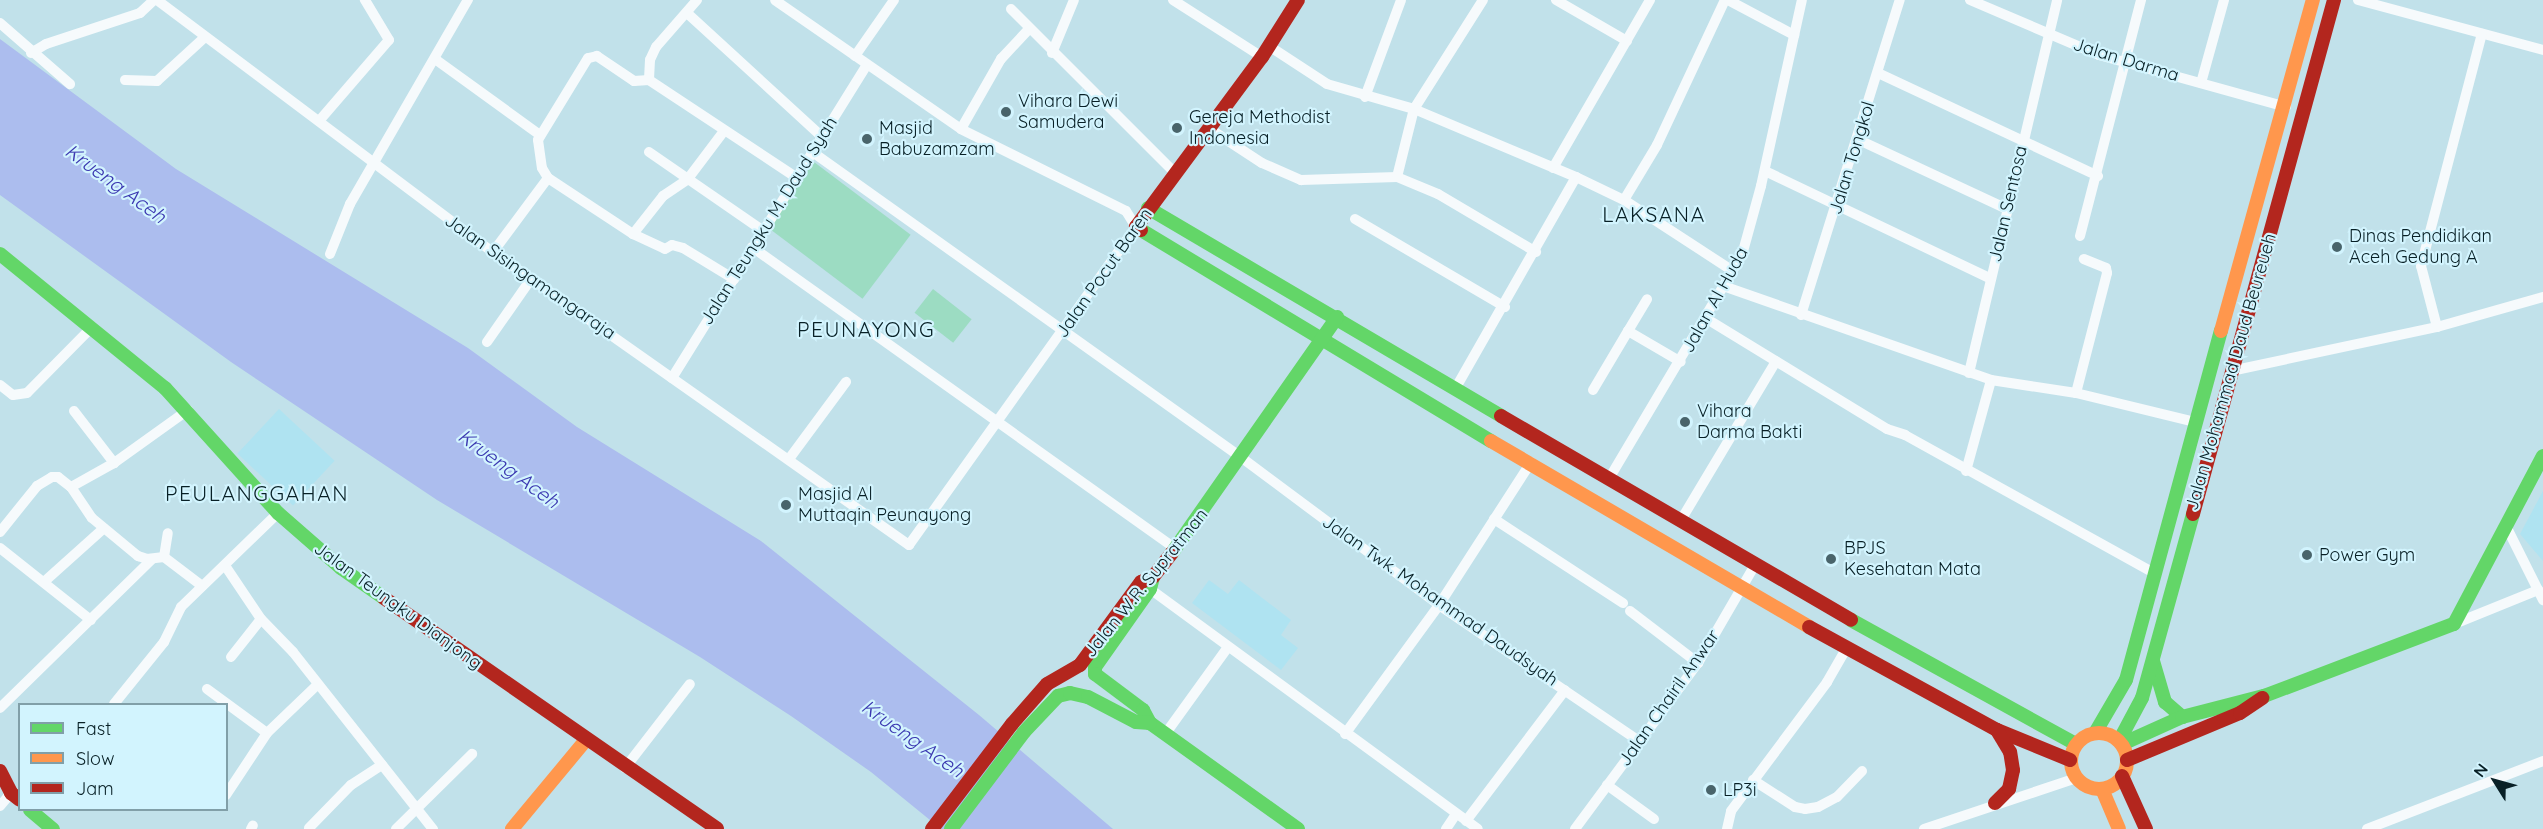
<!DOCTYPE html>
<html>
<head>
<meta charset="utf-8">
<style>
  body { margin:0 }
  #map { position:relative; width:2543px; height:829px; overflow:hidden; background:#c1e1ea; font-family:Quicksand,sans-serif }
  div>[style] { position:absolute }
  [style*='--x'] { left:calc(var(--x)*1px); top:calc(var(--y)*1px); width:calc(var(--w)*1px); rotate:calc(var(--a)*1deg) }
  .built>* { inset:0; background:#afe3f1; transform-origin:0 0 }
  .green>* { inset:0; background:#9cdcc2; transform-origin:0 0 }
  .water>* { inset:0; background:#acbdee }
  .street>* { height:10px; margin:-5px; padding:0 5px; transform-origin:5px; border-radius:5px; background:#f6fafc }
  .fast>* { height:14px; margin:-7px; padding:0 7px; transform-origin:7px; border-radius:7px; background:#63d668 }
  .slow>* { height:14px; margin:-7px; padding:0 7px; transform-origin:7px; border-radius:7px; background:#ff974d }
  .slow>.ring { margin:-7px; padding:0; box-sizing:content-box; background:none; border:14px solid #ff974d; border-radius:50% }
  .jam>* { height:14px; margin:-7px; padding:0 7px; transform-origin:7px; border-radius:7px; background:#b3261e }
  .dots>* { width:16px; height:16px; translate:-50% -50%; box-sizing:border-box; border:3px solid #d2f4fe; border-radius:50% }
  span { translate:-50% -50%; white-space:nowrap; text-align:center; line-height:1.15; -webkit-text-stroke:4.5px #d2f4fe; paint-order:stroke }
  .street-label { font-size:18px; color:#082026 }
  .poi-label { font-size:18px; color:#082026 }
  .left { translate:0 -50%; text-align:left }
  .water-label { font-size:20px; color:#3b38b1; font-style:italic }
  .quarter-label { font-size:21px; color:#082026; letter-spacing:1.5px }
  .legend { position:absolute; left:18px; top:703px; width:210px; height:108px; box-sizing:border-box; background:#d2f4fe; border:2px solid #819fa8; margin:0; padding:8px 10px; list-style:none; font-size:18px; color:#082026 }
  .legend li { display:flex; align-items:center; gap:12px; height:30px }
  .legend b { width:30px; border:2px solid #819fa8 }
  .north { position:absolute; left:2465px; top:751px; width:60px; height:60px; -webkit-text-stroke:4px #d2f4fe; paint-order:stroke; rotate:307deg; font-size:16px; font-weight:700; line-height:24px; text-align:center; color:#082026 }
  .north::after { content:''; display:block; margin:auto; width:21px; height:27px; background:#082026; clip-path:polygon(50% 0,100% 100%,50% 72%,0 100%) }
</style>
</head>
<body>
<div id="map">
  <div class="built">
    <i style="left:279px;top:409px;width:76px;height:61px;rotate:43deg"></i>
    <i style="clip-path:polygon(2543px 491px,2543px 561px,2520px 534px)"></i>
    <i style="clip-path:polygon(1209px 580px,1228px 594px,1239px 580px,1291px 620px,1281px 635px,1298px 648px,1281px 670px,1192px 603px)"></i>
  </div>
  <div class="green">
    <i style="left:814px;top:162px;width:121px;height:80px;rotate:37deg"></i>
    <i style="left:933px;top:289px;width:49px;height:30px;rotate:38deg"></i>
  </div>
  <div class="water">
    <i style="clip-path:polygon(0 39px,176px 169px,468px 348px,577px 427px,761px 541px,979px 715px,1113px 829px,941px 829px,871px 772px,791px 716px,700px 657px,437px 500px,231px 362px,0 195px)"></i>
  </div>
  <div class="street">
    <i style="--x:157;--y:0;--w:420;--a:36.9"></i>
    <i style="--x:493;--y:252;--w:509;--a:35.16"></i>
    <i style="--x:909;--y:545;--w:391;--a:-54.5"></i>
    <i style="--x:1136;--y:227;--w:19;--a:-122"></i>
    <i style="--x:1126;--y:211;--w:184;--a:-153.6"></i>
    <i style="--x:961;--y:129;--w:226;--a:-145.3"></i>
    <i style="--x:697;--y:0;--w:62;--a:131.1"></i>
    <i style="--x:656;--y:47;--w:14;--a:115"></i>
    <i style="--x:650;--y:60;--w:20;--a:93"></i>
    <i style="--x:649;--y:80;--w:174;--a:33.5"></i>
    <i style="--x:1173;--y:0;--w:106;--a:32.6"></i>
    <i style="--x:1556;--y:0;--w:82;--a:30"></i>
    <i style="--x:1728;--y:0;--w:75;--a:27.9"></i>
    <i style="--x:1970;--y:0;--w:140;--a:23.1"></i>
    <i style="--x:2099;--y:55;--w:194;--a:15.5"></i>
    <i style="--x:2358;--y:0;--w:192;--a:15.1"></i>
    <i style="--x:1011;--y:9;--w:232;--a:45"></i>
    <i style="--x:687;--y:13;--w:182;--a:42.5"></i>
    <i style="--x:0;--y:23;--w:93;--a:41.1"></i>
    <i style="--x:1269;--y:46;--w:69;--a:33.2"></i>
    <i style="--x:1327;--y:84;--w:91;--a:16"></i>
    <i style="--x:1414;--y:109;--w:176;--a:22.8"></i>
    <i style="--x:1576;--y:177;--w:242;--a:119.7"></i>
    <i style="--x:31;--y:53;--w:17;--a:-31"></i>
    <i style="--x:46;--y:44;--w:99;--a:-18.3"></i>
    <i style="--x:140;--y:13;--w:19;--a:-43"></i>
    <i style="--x:1052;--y:53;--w:57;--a:-67.5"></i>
    <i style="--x:855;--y:56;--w:68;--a:-55.1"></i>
    <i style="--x:435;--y:59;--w:130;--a:35.9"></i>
    <i style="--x:1878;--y:73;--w:243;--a:25.1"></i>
    <i style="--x:125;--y:80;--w:32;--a:2"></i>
    <i style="--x:157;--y:81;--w:64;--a:-42.5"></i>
    <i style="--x:649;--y:80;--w:15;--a:176"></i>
    <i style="--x:634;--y:81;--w:45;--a:-146"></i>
    <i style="--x:597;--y:56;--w:9;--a:167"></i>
    <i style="--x:588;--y:58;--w:96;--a:121.4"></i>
    <i style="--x:538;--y:140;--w:28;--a:82"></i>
    <i style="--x:542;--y:168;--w:12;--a:59"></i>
    <i style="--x:548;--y:178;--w:102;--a:33.4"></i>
    <i style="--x:633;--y:234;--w:48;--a:-51.7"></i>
    <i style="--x:663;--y:196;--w:29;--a:-34"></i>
    <i style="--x:687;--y:180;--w:61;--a:-52.9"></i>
    <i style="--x:2201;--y:83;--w:86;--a:-74.5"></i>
    <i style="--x:1365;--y:97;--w:103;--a:-69.6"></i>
    <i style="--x:319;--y:121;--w:107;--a:-49.2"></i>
    <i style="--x:389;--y:40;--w:47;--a:-121"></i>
    <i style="--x:961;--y:129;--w:81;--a:-60.3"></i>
    <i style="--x:1001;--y:59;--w:41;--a:-47"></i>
    <i style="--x:1210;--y:129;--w:62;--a:33.2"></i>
    <i style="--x:1262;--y:163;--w:43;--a:23.6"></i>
    <i style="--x:1301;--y:180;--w:96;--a:-1.8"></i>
    <i style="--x:1397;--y:177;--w:70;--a:-76"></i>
    <i style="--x:1414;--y:109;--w:129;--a:-57.7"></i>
    <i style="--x:1859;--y:140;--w:163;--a:25"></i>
    <i style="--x:811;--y:151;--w:529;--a:35.46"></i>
    <i style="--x:1242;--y:458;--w:246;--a:36.7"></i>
    <i style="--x:1439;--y:605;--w:242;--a:34.2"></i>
    <i style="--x:649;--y:152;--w:137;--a:34.6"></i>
    <i style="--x:1553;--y:168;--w:194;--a:-60"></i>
    <i style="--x:1765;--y:171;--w:250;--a:25.5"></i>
    <i style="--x:1397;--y:177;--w:44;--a:22.5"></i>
    <i style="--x:1438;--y:194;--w:114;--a:30.6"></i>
    <i style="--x:1576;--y:177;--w:53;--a:25.6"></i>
    <i style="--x:1624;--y:200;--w:130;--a:33.1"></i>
    <i style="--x:1624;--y:200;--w:64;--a:-59"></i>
    <i style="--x:1657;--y:145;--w:160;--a:-64.9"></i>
    <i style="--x:1355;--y:219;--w:174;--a:30.4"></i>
    <i style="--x:633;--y:234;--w:35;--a:25"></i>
    <i style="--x:665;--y:249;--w:8;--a:-30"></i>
    <i style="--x:672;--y:245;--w:11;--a:15"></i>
    <i style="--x:683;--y:248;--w:60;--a:31.3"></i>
    <i style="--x:2080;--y:236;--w:244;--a:-75.5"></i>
    <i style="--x:752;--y:247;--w:521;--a:35.46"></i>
    <i style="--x:493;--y:252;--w:92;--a:-53.4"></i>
    <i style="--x:330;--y:254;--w:54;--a:-68.2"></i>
    <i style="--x:350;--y:204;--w:236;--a:-60"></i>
    <i style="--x:1726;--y:287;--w:281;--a:19.3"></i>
    <i style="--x:1991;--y:380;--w:86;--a:8.7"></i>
    <i style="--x:2076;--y:393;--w:122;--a:13.7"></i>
    <i style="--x:1801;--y:315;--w:330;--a:-72.6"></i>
    <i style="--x:1707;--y:319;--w:211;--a:31.4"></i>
    <i style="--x:1887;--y:429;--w:19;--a:18"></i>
    <i style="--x:1905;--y:435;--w:287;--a:29"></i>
    <i style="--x:2437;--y:327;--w:63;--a:-104.7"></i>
    <i style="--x:2421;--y:266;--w:240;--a:-75.3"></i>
    <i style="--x:1628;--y:331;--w:37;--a:-59"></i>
    <i style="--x:487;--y:342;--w:77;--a:-55.1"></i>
    <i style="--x:2231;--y:371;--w:211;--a:-12.1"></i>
    <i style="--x:2437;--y:327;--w:110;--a:-15.8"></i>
    <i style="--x:1969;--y:373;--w:383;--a:-76.7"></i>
    <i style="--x:672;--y:378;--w:369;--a:-58.1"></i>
    <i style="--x:0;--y:385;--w:16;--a:38"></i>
    <i style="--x:13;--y:395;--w:14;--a:-8"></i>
    <i style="--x:27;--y:393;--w:93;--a:-45.4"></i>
    <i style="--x:1593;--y:390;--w:69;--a:-59.3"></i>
    <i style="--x:1628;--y:331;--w:61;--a:30.3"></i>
    <i style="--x:2076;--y:393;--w:124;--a:-75.5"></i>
    <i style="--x:2107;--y:273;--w:5;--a:-101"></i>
    <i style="--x:2106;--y:268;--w:24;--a:-158"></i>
    <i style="--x:74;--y:411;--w:66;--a:52.4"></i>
    <i style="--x:789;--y:459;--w:96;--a:-53.5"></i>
    <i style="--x:1966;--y:471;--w:94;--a:-74.6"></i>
    <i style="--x:1610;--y:477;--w:258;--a:-59.3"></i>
    <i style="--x:1742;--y:255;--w:72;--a:-74.6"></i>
    <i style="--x:1761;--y:186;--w:190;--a:-77.6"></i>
    <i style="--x:71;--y:487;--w:49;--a:-29.2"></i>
    <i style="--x:114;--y:463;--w:91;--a:-35.6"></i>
    <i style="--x:1494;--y:519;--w:154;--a:33.1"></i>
    <i style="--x:1681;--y:520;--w:185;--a:-59.1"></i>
    <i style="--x:2506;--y:526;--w:83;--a:63.4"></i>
    <i style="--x:0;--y:532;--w:59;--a:-51.2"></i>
    <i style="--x:37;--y:486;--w:17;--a:-31"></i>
    <i style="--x:52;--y:477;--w:6;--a:0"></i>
    <i style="--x:58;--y:477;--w:16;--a:38"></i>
    <i style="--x:71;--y:487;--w:37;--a:56"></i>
    <i style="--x:92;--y:518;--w:60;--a:39.6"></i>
    <i style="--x:138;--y:556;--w:9;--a:18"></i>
    <i style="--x:147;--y:559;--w:17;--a:-7"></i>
    <i style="--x:0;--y:548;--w:116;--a:38.4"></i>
    <i style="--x:164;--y:557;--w:48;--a:37.3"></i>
    <i style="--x:164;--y:557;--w:24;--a:-81"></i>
    <i style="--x:226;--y:567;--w:63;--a:56.1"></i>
    <i style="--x:261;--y:619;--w:46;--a:45.9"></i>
    <i style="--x:293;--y:652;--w:226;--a:51.7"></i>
    <i style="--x:45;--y:581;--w:79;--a:-41.9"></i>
    <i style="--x:1146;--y:586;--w:411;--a:36.2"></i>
    <i style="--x:1630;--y:611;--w:86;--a:37.4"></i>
    <i style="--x:2454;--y:624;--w:91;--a:-22"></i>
    <i style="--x:231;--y:657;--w:48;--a:-51.7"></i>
    <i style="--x:207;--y:689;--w:74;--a:36.3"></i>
    <i style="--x:114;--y:704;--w:80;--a:-51.1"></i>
    <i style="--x:164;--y:642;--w:39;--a:-64"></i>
    <i style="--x:181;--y:607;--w:135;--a:-44.1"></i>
    <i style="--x:0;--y:708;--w:213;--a:-44.4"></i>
    <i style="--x:1166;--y:733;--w:106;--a:-54.2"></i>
    <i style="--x:1345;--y:734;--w:160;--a:-53.9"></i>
    <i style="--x:1439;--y:605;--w:170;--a:-57.2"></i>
    <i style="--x:625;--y:768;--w:106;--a:-52.3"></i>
    <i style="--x:1753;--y:780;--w:50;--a:32.7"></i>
    <i style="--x:1795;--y:807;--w:10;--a:11"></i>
    <i style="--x:1805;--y:809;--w:13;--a:-9"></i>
    <i style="--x:1818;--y:807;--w:21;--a:-28"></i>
    <i style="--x:1837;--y:797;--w:36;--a:-46"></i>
    <i style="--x:1607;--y:785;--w:58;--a:35.9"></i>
    <i style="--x:226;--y:795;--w:74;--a:-56.5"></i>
    <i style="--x:267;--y:733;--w:69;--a:-43.8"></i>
    <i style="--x:0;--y:806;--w:17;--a:-50"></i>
    <i style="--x:1466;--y:821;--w:164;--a:-52.9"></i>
    <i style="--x:309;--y:828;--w:60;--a:-45.7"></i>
    <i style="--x:351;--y:785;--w:37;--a:-33"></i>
    <i style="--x:251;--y:829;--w:4;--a:-63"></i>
    <i style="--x:396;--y:829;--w:107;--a:-44.6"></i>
    <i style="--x:1446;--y:829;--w:18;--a:-56"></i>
    <i style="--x:1575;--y:829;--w:207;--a:-53.5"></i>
    <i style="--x:1698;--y:663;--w:116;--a:-59.9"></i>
    <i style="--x:1727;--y:829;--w:18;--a:-77"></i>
    <i style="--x:1731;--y:811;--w:161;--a:-53.3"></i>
    <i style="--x:1827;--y:682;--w:38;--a:-60"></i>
    <i style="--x:1924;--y:829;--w:160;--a:-18.5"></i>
    <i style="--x:2367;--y:829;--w:189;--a:-21.1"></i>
  </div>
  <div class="fast">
    <i style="--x:1148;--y:208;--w:410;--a:30.5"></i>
    <i style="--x:1141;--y:230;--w:409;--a:31.1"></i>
    <i style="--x:0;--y:254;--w:213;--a:39.1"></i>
    <i style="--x:165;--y:388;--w:169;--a:47.9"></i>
    <i style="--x:278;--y:513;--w:84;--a:41.1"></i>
    <i style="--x:341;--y:568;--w:52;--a:34.9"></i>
    <i style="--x:1172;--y:553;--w:288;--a:-55"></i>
    <i style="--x:1153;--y:577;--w:12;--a:104"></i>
    <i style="--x:1150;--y:589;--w:95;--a:125.2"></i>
    <i style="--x:1095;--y:667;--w:7;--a:90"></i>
    <i style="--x:1095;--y:674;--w:60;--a:36.9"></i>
    <i style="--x:1143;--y:710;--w:15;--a:62"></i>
    <i style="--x:1150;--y:723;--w:182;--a:35.6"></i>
    <i style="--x:1851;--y:620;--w:257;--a:28.9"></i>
    <i style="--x:2153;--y:661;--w:43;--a:73.7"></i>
    <i style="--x:2165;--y:702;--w:23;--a:41"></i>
    <i style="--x:2095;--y:733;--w:61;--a:-59.7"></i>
    <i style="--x:2126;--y:680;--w:362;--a:-74.8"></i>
    <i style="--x:2119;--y:741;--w:49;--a:-61.9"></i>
    <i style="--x:2142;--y:698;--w:191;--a:-74.5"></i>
    <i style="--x:2122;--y:744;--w:66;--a:-24.2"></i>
    <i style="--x:2182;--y:717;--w:85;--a:-14.4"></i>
    <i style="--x:2264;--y:696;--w:203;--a:-20.8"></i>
    <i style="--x:2454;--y:624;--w:190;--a:-62.1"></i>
    <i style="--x:30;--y:810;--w:30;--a:40"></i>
    <i style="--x:951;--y:829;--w:121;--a:-53"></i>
    <i style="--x:1024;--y:732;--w:50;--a:-46.6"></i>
    <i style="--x:1058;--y:696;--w:12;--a:-14"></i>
    <i style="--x:1070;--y:693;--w:18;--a:13"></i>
    <i style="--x:1088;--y:697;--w:54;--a:27.5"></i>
    <i style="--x:1136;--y:722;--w:14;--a:4"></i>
  </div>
  <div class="slow">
    <i style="--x:2221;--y:331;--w:344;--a:-74.5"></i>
    <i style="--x:1491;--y:441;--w:368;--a:30.3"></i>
    <i class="ring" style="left:2071px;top:733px;width:42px;height:42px"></i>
    <i style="--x:2102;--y:789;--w:43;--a:67"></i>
    <i style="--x:512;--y:829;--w:114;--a:-50.3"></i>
  </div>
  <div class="jam">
    <i style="--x:1141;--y:230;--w:6;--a:-149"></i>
    <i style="--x:1136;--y:227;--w:212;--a:-53.5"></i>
    <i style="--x:1262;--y:57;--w:67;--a:-57.7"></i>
    <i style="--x:1501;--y:416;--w:405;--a:30.2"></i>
    <i style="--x:2193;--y:514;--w:533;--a:-74.66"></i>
    <i style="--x:384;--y:598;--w:405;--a:34.7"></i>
    <i style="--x:1809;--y:627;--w:214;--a:28.7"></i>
    <i style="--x:1997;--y:730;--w:79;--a:22.3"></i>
    <i style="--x:2127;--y:760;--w:122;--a:-22.6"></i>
    <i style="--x:2240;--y:713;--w:27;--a:-34"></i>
    <i style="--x:0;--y:771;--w:25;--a:63"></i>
    <i style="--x:11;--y:793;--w:11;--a:38"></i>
    <i style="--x:2122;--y:776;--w:58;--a:65.6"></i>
    <i style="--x:1995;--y:803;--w:20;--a:-45"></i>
    <i style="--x:2009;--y:789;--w:19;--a:-78"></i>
    <i style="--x:2013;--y:770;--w:18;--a:-99"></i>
    <i style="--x:2010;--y:752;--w:26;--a:-121"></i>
    <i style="--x:932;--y:829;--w:132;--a:-52.7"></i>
    <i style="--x:1012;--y:724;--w:53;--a:-48.8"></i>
    <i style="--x:1047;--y:684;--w:38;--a:-30"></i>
    <i style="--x:1080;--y:665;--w:103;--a:-53.7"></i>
    <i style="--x:1141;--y:582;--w:13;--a:-23"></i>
    <i style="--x:1153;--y:577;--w:31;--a:-52"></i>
  </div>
  <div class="dots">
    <i style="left:1006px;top:112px;background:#49646b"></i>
    <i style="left:1177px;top:128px;background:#49646b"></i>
    <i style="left:867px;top:139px;background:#49646b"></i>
    <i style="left:2337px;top:247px;background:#49646b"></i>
    <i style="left:1685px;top:422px;background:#49646b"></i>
    <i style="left:786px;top:505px;background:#49646b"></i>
    <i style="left:2307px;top:555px;background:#49646b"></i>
    <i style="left:1831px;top:559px;background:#49646b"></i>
    <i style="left:1711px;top:790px;background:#49646b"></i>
  </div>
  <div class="street-label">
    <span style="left:2126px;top:60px;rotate:17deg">Jalan Darma</span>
    <span style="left:1852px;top:158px;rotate:-73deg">Jalan Tongkol</span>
    <span style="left:2008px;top:204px;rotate:-77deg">Jalan Sentosa</span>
    <span style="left:769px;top:221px;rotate:-58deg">Jalan Teungku M. Daud Syah</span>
    <span style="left:1104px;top:273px;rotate:-55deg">Jalan Pocut Baren</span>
    <span style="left:530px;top:277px;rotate:35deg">Jalan Sisingamangaraja</span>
    <span style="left:1715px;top:300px;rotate:-61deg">Jalan Al Huda</span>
    <span style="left:2231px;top:372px;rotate:-74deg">Jalan Mohammad Daud Beureueh</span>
    <span style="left:1146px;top:583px;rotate:-51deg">Jalan W.R. Supratman</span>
    <span style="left:1440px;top:601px;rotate:35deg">Jalan Twk. Mohammad Daudsyah</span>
    <span style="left:398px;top:606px;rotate:36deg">Jalan Teungku Dianjong</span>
    <span style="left:1669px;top:698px;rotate:-55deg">Jalan Chairil Anwar</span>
  </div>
  <div class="poi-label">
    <span class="left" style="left:1018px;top:112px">Vihara Dewi<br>Samudera</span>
    <span class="left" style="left:1189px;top:128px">Gereja Methodist<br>Indonesia</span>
    <span class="left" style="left:879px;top:139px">Masjid<br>Babuzamzam</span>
    <span class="left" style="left:2349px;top:247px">Dinas Pendidikan<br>Aceh Gedung A</span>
    <span class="left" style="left:1697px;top:422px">Vihara<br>Darma Bakti</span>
    <span class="left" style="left:798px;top:505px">Masjid Al<br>Muttaqin Peunayong</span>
    <span class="left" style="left:1844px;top:559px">BPJS<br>Kesehatan Mata</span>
    <span class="left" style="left:2319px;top:555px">Power Gym</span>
    <span class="left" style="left:1723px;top:790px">LP3i</span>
  </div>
  <div class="water-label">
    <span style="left:116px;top:183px;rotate:36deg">Krueng Aceh</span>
    <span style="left:509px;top:468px;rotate:36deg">Krueng Aceh</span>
    <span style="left:913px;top:738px;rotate:35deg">Krueng Aceh</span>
  </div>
  <div class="quarter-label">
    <span style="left:1654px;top:214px">LAKSANA</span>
    <span style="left:866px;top:329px">PEUNAYONG</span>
    <span style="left:257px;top:493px">PEULANGGAHAN</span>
  </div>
  <ul class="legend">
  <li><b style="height:8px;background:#63d668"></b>Fast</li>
  <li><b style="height:8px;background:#ff974d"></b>Slow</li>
  <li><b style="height:8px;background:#b3261e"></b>Jam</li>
  </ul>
  <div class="north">N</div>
</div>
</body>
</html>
